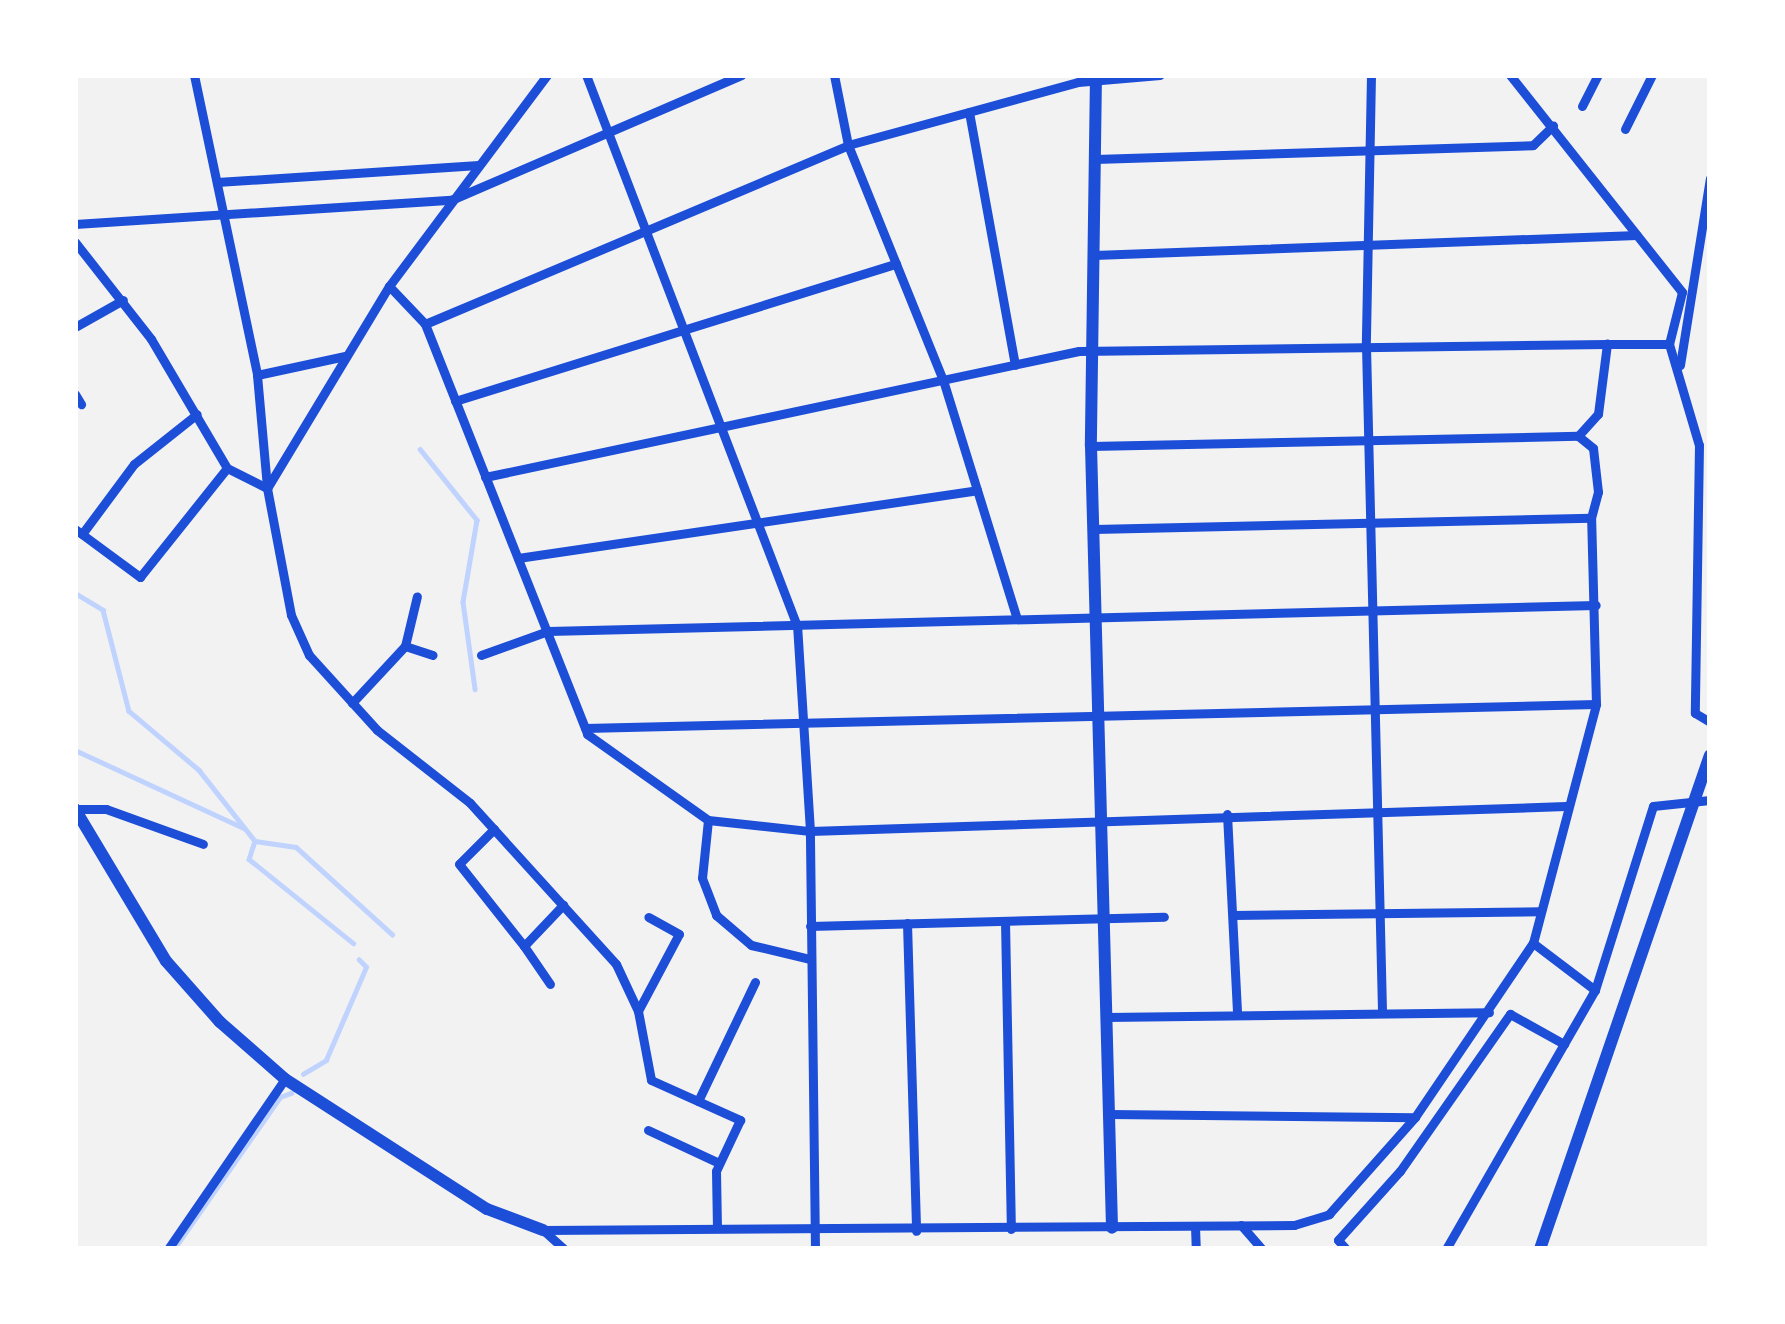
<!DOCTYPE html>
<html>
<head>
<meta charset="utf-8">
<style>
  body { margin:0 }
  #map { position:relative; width:1785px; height:1324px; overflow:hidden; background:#f2f2f2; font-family:"Varela Round",sans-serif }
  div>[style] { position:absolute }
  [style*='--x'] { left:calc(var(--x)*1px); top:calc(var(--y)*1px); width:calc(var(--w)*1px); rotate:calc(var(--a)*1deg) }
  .stream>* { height:4.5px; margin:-2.25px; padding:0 2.25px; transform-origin:2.25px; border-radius:2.25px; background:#bfd3fe }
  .minor>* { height:9px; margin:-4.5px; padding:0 4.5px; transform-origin:4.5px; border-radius:4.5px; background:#1d4ed8 }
  .tertiary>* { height:12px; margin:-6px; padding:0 6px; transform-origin:6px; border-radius:6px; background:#1d4ed8 }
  span { translate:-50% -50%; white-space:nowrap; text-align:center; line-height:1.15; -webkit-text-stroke:10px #fff; paint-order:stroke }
  .frame { position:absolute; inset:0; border:78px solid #fff; pointer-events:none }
</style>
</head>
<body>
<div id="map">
  <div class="stream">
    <i style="--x:420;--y:449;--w:91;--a:51.2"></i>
    <i style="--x:477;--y:520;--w:83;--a:99.7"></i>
    <i style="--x:463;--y:602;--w:88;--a:82.1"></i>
    <i style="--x:75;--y:593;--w:33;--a:31"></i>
    <i style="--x:103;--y:610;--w:104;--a:75.6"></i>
    <i style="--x:129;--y:711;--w:92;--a:40.1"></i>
    <i style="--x:199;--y:770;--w:90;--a:51.7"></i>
    <i style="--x:255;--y:841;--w:41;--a:8.3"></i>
    <i style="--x:296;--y:847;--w:130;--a:42.2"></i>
    <i style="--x:75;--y:750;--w:186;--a:24.8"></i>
    <i style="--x:255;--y:841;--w:19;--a:108"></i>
    <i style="--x:249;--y:859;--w:134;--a:38.9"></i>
    <i style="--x:303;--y:1074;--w:27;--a:-31"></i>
    <i style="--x:326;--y:1060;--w:101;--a:-66.7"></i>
    <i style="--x:366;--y:967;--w:10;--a:-135"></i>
    <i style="--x:174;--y:1249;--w:185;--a:-55.1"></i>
    <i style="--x:280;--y:1097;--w:12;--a:-20"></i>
  </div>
  <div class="minor">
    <i style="--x:194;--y:75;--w:307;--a:78.1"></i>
    <i style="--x:257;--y:375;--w:113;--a:84.9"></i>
    <i style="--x:547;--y:75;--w:264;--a:126.8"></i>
    <i style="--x:389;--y:286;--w:236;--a:121.1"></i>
    <i style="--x:267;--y:488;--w:129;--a:79.3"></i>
    <i style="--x:291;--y:615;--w:44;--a:65.8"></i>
    <i style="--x:309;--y:655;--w:101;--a:47.8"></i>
    <i style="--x:377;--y:730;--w:118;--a:38.1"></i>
    <i style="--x:470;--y:803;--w:217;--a:47.8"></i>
    <i style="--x:616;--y:964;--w:52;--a:64.9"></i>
    <i style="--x:638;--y:1011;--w:70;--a:79.3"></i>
    <i style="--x:651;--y:1080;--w:98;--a:24.2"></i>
    <i style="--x:740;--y:1120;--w:56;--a:115.2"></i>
    <i style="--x:716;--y:1171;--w:56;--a:89"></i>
    <i style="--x:834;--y:75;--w:71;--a:78.7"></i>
    <i style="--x:848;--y:145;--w:253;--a:68"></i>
    <i style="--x:943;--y:380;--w:250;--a:72.8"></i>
    <i style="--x:1371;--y:75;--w:271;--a:91.1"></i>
    <i style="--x:1366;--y:346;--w:666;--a:88.62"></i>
    <i style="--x:1510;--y:75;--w:277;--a:51.6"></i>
    <i style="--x:1682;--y:292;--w:54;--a:104"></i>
    <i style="--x:1669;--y:344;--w:105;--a:73.5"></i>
    <i style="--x:1699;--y:445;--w:268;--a:90.9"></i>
    <i style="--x:1695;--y:713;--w:17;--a:31"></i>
    <i style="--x:1582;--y:106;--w:35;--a:-63"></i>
    <i style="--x:969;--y:112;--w:257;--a:79.7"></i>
    <i style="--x:1625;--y:129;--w:60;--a:-63.4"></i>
    <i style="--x:1095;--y:159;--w:438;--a:-1.8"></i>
    <i style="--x:1533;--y:145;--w:28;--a:-44"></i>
    <i style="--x:217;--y:182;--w:262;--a:-3.7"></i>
    <i style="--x:75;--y:224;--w:377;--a:-3.7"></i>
    <i style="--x:451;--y:200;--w:316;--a:-23.3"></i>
    <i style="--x:75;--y:242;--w:123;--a:51.9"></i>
    <i style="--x:151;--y:339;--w:150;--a:59.5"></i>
    <i style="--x:227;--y:468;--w:45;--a:26.6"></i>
    <i style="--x:1094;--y:255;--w:543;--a:-2.11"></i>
    <i style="--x:389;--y:286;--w:52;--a:46.5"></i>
    <i style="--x:425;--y:324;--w:441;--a:68.4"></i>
    <i style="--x:587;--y:734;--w:148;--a:35.4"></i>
    <i style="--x:708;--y:820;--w:103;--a:6.2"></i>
    <i style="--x:810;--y:831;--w:205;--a:-93.6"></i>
    <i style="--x:797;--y:626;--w:590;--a:-110.95"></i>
    <i style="--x:425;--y:324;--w:459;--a:-22.9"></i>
    <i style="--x:848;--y:145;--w:238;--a:-15.3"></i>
    <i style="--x:1078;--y:82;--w:82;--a:-4.9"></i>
    <i style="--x:75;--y:327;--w:55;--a:-29.4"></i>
    <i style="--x:1680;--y:365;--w:189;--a:-80.9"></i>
    <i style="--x:257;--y:375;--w:90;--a:-12.2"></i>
    <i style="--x:75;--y:394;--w:12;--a:59"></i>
    <i style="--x:455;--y:401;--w:462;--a:-17.3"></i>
    <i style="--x:1091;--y:446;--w:487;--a:-1.2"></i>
    <i style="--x:485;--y:477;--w:607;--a:-11.98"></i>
    <i style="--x:1079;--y:351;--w:528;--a:-0.76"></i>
    <i style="--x:75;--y:529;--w:81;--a:36.4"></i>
    <i style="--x:140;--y:577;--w:139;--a:-51.4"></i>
    <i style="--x:1094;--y:529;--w:497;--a:-1.3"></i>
    <i style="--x:82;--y:534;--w:87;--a:-53.4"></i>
    <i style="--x:134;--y:464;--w:80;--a:-38.4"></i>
    <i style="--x:518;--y:558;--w:464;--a:-8.4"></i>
    <i style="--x:405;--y:646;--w:29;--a:18"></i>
    <i style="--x:481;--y:655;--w:71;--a:-19.7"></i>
    <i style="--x:548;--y:631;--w:1048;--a:-1.42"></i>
    <i style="--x:352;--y:703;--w:78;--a:-47.1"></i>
    <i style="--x:405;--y:646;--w:51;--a:-76.5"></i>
    <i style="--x:585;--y:728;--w:1011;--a:-1.36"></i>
    <i style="--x:75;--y:809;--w:31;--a:0"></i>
    <i style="--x:106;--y:809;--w:103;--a:19.8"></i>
    <i style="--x:1227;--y:814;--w:200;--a:87.1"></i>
    <i style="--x:708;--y:820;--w:58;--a:95.9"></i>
    <i style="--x:702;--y:878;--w:40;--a:69"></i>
    <i style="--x:716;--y:915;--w:46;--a:40.6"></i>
    <i style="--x:751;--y:945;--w:61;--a:13.3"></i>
    <i style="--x:494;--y:829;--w:49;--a:135"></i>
    <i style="--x:459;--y:864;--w:105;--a:51.6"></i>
    <i style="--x:524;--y:946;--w:57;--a:-46.4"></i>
    <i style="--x:1233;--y:915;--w:307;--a:-0.7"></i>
    <i style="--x:1005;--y:921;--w:308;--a:88.9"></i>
    <i style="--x:907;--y:923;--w:308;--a:88.3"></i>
    <i style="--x:810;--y:926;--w:354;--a:-1.5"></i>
    <i style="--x:1533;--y:943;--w:78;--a:37.2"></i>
    <i style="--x:524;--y:946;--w:46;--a:55.6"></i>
    <i style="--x:638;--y:1011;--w:87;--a:-62"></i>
    <i style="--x:679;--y:934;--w:35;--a:-151"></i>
    <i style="--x:1106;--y:1017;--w:383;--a:-0.7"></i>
    <i style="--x:698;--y:1101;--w:132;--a:-64.4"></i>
    <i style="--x:1109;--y:1114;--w:306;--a:0.6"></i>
    <i style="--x:648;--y:1130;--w:78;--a:24.9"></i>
    <i style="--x:1241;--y:1225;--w:32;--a:49"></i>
    <i style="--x:1195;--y:1226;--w:23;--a:88"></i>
    <i style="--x:543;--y:1230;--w:751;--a:-0.38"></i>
    <i style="--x:1294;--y:1225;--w:37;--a:-17"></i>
    <i style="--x:1329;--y:1214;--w:130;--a:-48.4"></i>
    <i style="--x:1415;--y:1117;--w:210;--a:-55.9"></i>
    <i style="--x:1533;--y:943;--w:247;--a:-75.2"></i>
    <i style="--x:1596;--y:704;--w:186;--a:-91.5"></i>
    <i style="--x:1591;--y:518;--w:27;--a:-75"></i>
    <i style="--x:1598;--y:492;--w:44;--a:-96.5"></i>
    <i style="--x:1593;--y:448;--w:19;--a:-141"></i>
    <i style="--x:1578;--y:436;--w:30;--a:-48"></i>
    <i style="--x:1598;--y:414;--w:71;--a:-82.7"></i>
    <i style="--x:1607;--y:344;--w:62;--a:0"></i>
    <i style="--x:543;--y:1230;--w:28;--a:42"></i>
    <i style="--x:168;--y:1249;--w:206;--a:-55.5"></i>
    <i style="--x:815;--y:1249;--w:418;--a:-90.7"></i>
    <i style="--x:810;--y:831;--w:756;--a:-1.89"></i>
    <i style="--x:1346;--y:1249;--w:12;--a:-132"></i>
    <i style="--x:1338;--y:1240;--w:93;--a:-48.1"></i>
    <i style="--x:1400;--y:1171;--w:192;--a:-55"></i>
    <i style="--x:1510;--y:1014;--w:62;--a:29.1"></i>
    <i style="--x:1446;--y:1249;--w:299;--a:-60.1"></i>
    <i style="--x:1595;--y:990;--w:193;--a:-72.5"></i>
    <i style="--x:1653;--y:806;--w:57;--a:-6"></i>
  </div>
  <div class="tertiary">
    <i style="--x:1096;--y:75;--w:371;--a:90.8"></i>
    <i style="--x:1091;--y:446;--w:782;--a:88.46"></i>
    <i style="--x:75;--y:809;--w:177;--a:59.1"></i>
    <i style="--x:166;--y:961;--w:81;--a:48.5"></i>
    <i style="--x:220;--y:1022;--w:86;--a:41.2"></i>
    <i style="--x:285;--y:1079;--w:240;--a:32.8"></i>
    <i style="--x:487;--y:1209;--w:60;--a:20.6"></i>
    <i style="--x:1540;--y:1249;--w:522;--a:-71.01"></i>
  </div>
  <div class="frame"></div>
</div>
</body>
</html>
